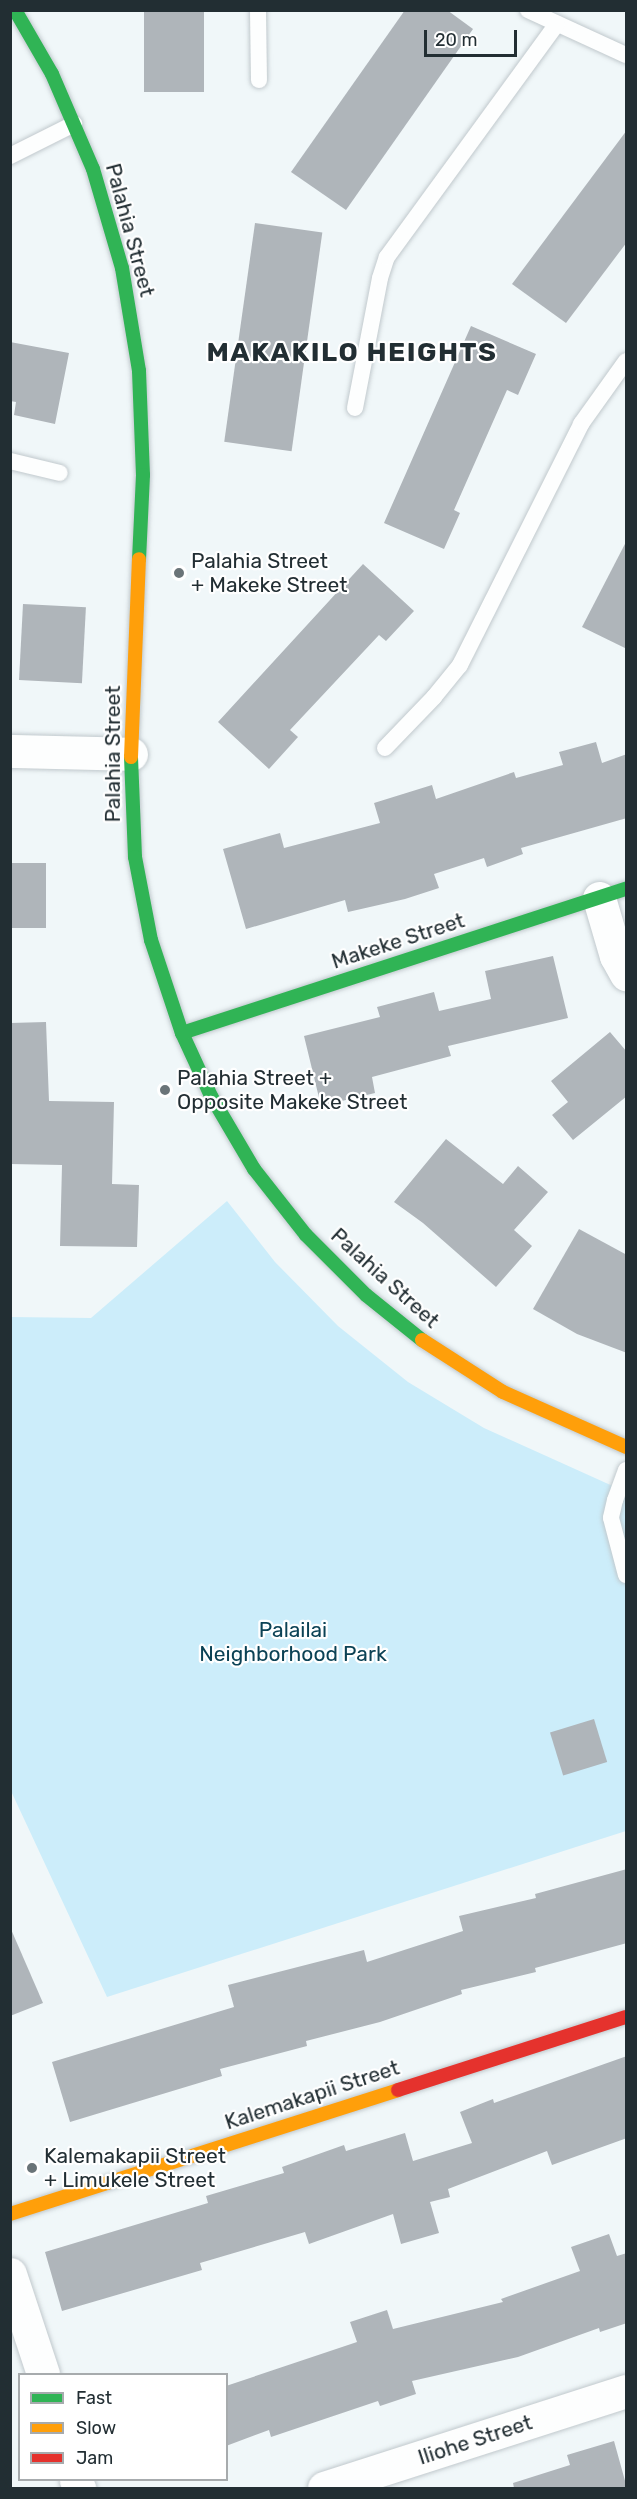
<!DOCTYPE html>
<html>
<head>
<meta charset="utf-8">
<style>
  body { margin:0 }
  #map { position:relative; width:637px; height:2499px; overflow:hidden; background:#f0f7f9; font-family:Rubik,sans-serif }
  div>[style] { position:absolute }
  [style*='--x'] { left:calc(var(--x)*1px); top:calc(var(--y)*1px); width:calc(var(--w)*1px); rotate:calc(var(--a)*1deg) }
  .green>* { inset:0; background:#ccedfa }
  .building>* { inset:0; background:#afb5ba; transform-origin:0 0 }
  .roads { filter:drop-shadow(0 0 2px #c1c9cd) drop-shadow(0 0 2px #c1c9cd) }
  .lane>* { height:16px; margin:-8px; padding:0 8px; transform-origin:8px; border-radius:8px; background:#fdfefe }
  .street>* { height:33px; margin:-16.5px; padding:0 16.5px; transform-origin:16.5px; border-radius:16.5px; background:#fdfefe }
  .fast>* { height:14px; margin:-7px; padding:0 7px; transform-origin:7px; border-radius:7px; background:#30b455 }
  .slow>* { height:14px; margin:-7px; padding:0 7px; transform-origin:7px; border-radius:7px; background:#ff9f0a }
  .jam>* { height:14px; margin:-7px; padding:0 7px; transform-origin:7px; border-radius:7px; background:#e5322d }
  .dots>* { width:16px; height:16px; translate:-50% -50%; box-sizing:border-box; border:3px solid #fff; border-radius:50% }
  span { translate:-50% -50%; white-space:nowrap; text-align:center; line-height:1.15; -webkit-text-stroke:4.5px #fff; paint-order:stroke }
  .street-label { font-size:21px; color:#222e33 }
  .poi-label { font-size:21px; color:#222e33 }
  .left { translate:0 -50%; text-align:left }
  .park-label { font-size:21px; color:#0b4255 }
  .district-label { font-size:27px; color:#222e33; font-weight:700; letter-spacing:1.5px }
  .frame { position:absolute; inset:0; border:12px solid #222e33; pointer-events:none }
  .legend { position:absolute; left:18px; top:2373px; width:210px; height:108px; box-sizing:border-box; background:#fff; border:2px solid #a7abad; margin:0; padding:8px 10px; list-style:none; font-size:18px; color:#222e33 }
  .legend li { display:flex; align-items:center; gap:12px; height:30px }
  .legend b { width:30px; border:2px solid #a7abad }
  .scale { position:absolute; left:424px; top:30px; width:93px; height:27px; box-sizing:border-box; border:3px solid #222e33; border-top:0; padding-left:8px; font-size:18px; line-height:21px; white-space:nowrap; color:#222e33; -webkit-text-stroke:4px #fff; paint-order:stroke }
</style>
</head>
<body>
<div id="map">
  <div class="green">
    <i style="clip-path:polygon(227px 1201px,275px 1262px,338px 1326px,408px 1382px,484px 1428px,626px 1492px,626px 1831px,107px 1997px,11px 1791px,10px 1317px,91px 1318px)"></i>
  </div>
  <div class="building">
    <i style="left:144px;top:10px;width:60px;height:82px"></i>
    <i style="clip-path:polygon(405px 10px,447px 10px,473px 29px,346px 210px,291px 172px)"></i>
    <i style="clip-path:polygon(627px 130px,627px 242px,566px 323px,512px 284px)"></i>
    <i style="left:255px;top:223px;width:68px;height:221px;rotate:8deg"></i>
    <i style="clip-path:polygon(471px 326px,536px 354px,518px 395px,507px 390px,454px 510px,460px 513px,444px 549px,384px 523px)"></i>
    <i style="clip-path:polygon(10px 342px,69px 353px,55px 424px,14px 415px,16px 402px,10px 401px)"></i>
    <i style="clip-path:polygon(627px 540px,627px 649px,582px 627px)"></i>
    <i style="clip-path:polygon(363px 564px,414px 611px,386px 641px,379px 635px,290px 730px,298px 737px,269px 769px,218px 722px)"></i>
    <i style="left:23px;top:604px;width:63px;height:76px;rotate:3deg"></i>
    <i style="clip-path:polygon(596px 742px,602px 763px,627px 754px,627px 818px,521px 848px,523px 854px,487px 867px,484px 858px,434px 874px,439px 888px,405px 899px,348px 912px,345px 900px,246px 929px,223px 849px,280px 833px,284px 848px,380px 823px,374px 803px,432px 785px,436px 799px,514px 772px,516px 778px,563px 765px,559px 752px)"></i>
    <i style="left:10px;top:863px;width:36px;height:65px"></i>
    <i style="clip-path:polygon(553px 956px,568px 1018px,448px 1046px,451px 1056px,372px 1077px,375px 1093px,321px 1106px,304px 1036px,380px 1017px,377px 1007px,434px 992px,439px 1011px,491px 999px,485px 971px)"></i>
    <i style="clip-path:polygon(46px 1022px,49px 1101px,114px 1102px,112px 1184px,139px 1185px,137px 1247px,60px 1246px,62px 1165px,10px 1164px,10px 1023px)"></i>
    <i style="clip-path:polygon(610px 1032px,627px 1052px,627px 1096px,573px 1140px,552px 1115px,568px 1102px,551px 1081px)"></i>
    <i style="clip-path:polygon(446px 1139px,503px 1184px,518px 1166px,548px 1192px,514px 1230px,532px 1246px,496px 1287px,423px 1223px,394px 1202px)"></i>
    <i style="clip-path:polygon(579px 1229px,627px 1255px,627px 1353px,577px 1334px,533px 1309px)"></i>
    <i style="left:594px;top:1719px;width:45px;height:46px;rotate:73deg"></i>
    <i style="clip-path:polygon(627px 1869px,627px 1943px,535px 1968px,536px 1972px,461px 1990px,462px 1994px,380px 2022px,306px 2041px,307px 2046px,220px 2069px,222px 2076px,70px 2122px,52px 2062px,234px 2007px,228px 1985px,364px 1950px,367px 1962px,463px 1931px,459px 1916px,536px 1898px,535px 1894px)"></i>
    <i style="clip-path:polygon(10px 1927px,43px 2003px,10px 2016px)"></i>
    <i style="clip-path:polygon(627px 2056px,627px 2138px,552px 2165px,547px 2151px,448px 2189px,450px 2197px,430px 2202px,439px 2233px,401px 2244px,393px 2214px,309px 2244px,305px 2232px,200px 2263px,202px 2270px,62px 2311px,45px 2252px,208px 2203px,206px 2196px,284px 2173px,282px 2167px,344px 2145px,346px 2151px,405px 2133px,413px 2161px,472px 2143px,460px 2112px,493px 2099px,494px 2103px)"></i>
    <i style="clip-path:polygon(609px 2234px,617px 2256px,627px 2253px,627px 2323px,600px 2332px,599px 2328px,518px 2357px,412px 2381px,416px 2394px,380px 2406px,378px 2401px,271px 2437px,269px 2430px,226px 2446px,226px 2386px,357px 2342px,350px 2322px,387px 2310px,393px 2329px,503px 2302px,501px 2299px,580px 2271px,571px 2247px)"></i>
    <i style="clip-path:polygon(614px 2441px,627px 2488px,514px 2488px,513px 2483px,570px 2465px,567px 2455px)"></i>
  </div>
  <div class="roads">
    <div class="lane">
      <i style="--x:258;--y:10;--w:70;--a:89.2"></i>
      <i style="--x:528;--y:10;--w:108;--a:24.7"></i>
      <i style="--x:10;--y:156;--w:72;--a:-26.6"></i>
      <i style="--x:355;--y:408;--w:132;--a:-79.1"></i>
      <i style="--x:380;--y:278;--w:22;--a:-72"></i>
      <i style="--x:387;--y:257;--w:288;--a:-53.9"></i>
      <i style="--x:10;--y:461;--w:51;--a:13.5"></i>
      <i style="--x:385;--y:748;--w:71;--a:-46.1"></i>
      <i style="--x:434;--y:697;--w:41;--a:-50.9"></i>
      <i style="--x:460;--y:665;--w:270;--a:-63.3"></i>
      <i style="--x:581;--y:424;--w:77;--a:-54.5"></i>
      <i style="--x:626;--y:1470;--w:32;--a:110"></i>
      <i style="--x:615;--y:1500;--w:18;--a:103"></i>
      <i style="--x:611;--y:1518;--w:59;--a:75.3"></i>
    </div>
    <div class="street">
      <i style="--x:10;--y:751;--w:121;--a:1.4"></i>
      <i style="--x:599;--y:898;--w:60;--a:73.7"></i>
      <i style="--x:616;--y:956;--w:21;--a:61"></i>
      <i style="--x:10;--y:2274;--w:105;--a:71.7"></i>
      <i style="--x:76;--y:2480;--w:9;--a:69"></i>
      <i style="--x:324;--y:2488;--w:317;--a:-17.8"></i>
    </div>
    <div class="fast">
      <i style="--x:15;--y:10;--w:74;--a:60"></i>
      <i style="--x:52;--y:74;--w:103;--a:66.7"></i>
      <i style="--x:93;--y:169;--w:103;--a:73.7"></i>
      <i style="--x:122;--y:268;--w:104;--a:80.6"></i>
      <i style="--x:139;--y:371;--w:104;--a:87.8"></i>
      <i style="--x:143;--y:475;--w:84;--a:92.7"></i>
      <i style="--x:131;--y:757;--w:100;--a:87.7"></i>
      <i style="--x:135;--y:857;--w:85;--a:79.1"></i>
      <i style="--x:151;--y:940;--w:98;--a:71.6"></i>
      <i style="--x:182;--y:1033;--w:69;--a:65.3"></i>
      <i style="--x:211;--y:1096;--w:85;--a:59.5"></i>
      <i style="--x:254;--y:1169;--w:84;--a:51.8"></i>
      <i style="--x:306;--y:1235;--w:85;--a:45"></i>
      <i style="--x:366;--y:1295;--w:72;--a:38.8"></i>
      <i style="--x:182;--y:1033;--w:467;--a:-18"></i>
    </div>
    <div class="slow">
      <i style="--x:131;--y:757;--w:198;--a:-87.7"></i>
      <i style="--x:422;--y:1340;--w:96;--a:32.7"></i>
      <i style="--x:503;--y:1392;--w:135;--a:24.1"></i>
      <i style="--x:10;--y:2214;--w:407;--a:-17.7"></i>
    </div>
    <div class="jam">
      <i style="--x:398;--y:2090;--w:239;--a:-17.8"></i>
    </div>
  </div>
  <div class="dots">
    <i style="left:179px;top:573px;background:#6a7478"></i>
    <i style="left:165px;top:1090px;background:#6a7478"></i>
    <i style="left:32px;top:2168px;background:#6a7478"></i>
  </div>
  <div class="street-label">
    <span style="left:130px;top:230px;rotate:75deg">Palahia Street</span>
    <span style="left:113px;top:754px;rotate:-90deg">Palahia Street</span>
    <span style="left:398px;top:941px;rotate:-18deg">Makeke Street</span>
    <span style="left:385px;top:1278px;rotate:42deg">Palahia Street</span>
    <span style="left:312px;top:2095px;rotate:-18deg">Kalemakapii Street</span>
    <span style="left:475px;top:2440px;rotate:-18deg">Iliohe Street</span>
  </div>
  <div class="poi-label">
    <span class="left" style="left:191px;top:573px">Palahia Street<br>+ Makeke Street</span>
    <span class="left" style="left:177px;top:1090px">Palahia Street +<br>Opposite Makeke Street</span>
    <span class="left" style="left:44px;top:2168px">Kalemakapii Street<br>+ Limukele Street</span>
  </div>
  <div class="park-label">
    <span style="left:293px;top:1642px">Palailai<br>Neighborhood Park</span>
  </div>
  <div class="district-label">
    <span style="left:352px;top:353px">MAKAKILO HEIGHTS</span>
  </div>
  <div class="frame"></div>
  <ul class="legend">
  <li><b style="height:8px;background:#30b455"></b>Fast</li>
  <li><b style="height:8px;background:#ff9f0a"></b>Slow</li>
  <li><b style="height:8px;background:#e5322d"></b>Jam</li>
  </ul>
  <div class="scale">20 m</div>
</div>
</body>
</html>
